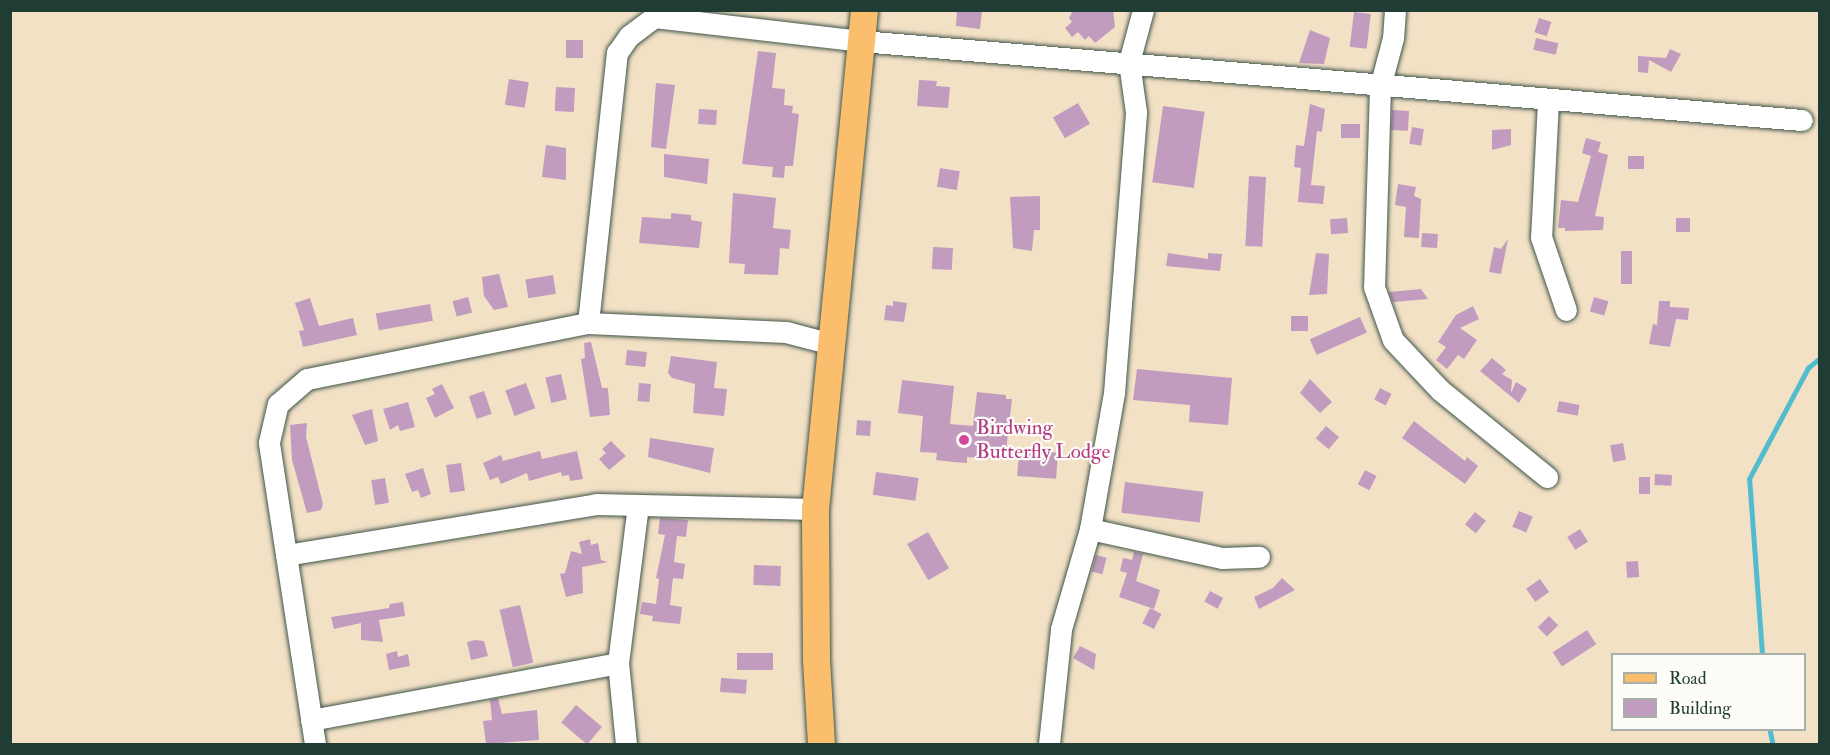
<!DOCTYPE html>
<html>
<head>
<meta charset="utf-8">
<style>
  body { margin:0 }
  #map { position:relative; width:1830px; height:755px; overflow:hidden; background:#f3e1c6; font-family:"IM FELL Double Pica",serif }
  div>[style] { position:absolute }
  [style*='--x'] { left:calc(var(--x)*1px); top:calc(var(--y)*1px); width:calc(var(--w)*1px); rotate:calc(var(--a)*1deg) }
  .stream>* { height:4.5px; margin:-2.25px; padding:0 2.25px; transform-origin:2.25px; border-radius:2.25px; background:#51bccd }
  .building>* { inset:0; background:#c19cbf; transform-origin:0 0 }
  .roads { filter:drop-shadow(0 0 2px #3f564a) drop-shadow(0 0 2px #3f564a) }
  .minor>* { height:21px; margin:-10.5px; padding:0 10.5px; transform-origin:10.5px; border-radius:10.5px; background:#fff }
  .major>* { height:27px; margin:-13.5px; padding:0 13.5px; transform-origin:13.5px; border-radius:13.5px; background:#fabe6d }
  .dots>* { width:16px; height:16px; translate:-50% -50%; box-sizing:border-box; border:3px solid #fdfcf7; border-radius:50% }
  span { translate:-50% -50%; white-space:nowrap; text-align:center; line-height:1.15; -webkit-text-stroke:4.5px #fdfcf7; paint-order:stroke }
  .hotel-label { font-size:21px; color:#b23c85 }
  .left { translate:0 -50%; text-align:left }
  .frame { position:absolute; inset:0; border:12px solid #1f3d34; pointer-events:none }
  .legend { position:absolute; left:1611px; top:653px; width:195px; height:78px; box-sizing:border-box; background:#fdfcf7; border:2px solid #a4b0a9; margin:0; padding:8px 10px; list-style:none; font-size:18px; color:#1f3d34 }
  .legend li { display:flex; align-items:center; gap:12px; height:30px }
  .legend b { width:30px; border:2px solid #a4b0a9 }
</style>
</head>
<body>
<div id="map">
  <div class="stream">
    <i style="--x:1762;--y:654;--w:175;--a:-94.2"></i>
    <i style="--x:1749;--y:479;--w:126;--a:-62"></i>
    <i style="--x:1808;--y:368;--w:16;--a:-40"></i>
    <i style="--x:1770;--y:730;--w:14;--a:78"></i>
  </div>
  <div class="building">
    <i style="clip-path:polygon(957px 10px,982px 10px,980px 29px,956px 26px)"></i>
    <i style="clip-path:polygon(1073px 10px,1113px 10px,1115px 27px,1095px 43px,1089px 36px,1085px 40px,1078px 32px,1072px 37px,1065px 28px,1072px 22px,1069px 18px)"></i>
    <i style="left:1354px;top:12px;width:17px;height:35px;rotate:7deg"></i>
    <i style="left:1539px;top:18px;width:13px;height:15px;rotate:18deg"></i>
    <i style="clip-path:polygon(1310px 30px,1330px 38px,1324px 64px,1299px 63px)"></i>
    <i style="left:1536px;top:38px;width:23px;height:12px;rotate:13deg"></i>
    <i style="left:566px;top:40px;width:17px;height:18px"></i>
    <i style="clip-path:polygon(1670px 49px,1681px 54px,1671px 72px,1649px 60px,1648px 73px,1638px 72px,1638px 56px,1666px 58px)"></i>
    <i style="clip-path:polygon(758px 51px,776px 53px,772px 88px,785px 89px,784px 105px,793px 106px,792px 113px,799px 114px,793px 166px,785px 166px,784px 178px,772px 177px,773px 167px,742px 164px)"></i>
    <i style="left:509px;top:79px;width:20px;height:26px;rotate:9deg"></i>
    <i style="clip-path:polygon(919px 80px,937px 81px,936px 86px,950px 87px,948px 108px,917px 106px)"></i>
    <i style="clip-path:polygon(656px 83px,675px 85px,666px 149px,651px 147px)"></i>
    <i style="left:556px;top:87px;width:19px;height:24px;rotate:3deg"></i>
    <i style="left:1078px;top:103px;width:24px;height:29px;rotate:60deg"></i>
    <i style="clip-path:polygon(1310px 104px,1325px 109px,1322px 132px,1317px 131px,1311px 185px,1325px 186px,1323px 204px,1298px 202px,1301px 168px,1294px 167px,1296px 145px,1304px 146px)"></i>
    <i style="left:1163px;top:106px;width:42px;height:77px;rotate:8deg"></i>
    <i style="left:699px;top:109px;width:18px;height:15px;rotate:3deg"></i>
    <i style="left:1392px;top:110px;width:17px;height:20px;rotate:3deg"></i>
    <i style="left:1360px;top:124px;width:14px;height:19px;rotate:90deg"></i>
    <i style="left:1412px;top:127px;width:12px;height:17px;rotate:9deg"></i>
    <i style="clip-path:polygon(1511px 129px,1511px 145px,1492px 150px,1492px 130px)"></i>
    <i style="clip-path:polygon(1586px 138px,1601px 142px,1598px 152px,1608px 155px,1595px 216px,1604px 217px,1603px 230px,1565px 231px,1565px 228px,1558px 228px,1561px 200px,1578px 202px,1591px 156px,1582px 153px)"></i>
    <i style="clip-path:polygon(546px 145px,566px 148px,566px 180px,542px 177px)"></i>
    <i style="clip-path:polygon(664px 154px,709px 159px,707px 184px,664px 177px)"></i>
    <i style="left:1628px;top:156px;width:16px;height:13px"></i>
    <i style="left:940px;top:168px;width:20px;height:19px;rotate:9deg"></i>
    <i style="left:1249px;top:176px;width:17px;height:70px;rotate:3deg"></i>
    <i style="clip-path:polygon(1398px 184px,1416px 187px,1414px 196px,1421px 199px,1419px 238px,1404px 237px,1406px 207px,1395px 205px)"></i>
    <i style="clip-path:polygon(733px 193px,776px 198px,773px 228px,791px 230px,789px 249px,780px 248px,778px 275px,744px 274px,745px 264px,729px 263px)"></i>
    <i style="clip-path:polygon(1040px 196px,1040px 230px,1034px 230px,1032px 251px,1013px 248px,1010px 197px)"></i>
    <i style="clip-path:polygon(671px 213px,691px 215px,691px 220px,702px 222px,699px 248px,639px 243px,642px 217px,671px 219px)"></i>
    <i style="left:1347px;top:218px;width:15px;height:17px;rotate:86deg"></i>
    <i style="left:1690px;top:218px;width:14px;height:14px;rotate:90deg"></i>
    <i style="left:1422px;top:233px;width:16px;height:14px;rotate:4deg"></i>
    <i style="clip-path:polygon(1508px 239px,1501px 274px,1489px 272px,1494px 247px,1501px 249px)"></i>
    <i style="left:933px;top:247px;width:20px;height:22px;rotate:3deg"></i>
    <i style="left:1621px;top:251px;width:11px;height:33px"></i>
    <i style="clip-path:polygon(1168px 253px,1208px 259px,1208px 253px,1222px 254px,1220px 271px,1166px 266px)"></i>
    <i style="clip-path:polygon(1316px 253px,1329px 254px,1327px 294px,1309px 295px)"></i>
    <i style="clip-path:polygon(499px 274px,508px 307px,494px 310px,484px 296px,482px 277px)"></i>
    <i style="left:553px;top:275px;width:19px;height:28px;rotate:81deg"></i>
    <i style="clip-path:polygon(1421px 289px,1428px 299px,1393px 302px,1389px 292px)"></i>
    <i style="left:468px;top:297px;width:16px;height:16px;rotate:75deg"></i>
    <i style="left:1594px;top:297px;width:15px;height:15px;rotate:16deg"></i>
    <i style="clip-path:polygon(310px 298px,319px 326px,353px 318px,357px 335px,303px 347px,299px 331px,304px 330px,295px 303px)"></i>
    <i style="clip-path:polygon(893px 301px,907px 303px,904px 322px,884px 320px,886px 305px,893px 306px)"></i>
    <i style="clip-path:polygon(1659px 301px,1670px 301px,1670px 307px,1689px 308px,1688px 320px,1676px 319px,1670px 347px,1649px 344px,1653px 324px,1657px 325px)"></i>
    <i style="left:430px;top:304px;width:17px;height:55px;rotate:80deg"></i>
    <i style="clip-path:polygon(1473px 306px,1479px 319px,1460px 328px,1477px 340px,1464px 359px,1458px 355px,1447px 369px,1436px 360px,1446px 347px,1438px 342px,1456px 315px)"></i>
    <i style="left:1291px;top:316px;width:17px;height:15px"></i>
    <i style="left:1360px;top:317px;width:17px;height:55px;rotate:66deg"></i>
    <i style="clip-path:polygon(591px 342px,602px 388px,608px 388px,610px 415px,590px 417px,581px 359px,585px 358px,584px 343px)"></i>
    <i style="left:627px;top:350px;width:20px;height:15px;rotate:6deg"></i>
    <i style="clip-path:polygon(671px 356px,717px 362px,714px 388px,727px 389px,724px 416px,693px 413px,695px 384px,672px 378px,668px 373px)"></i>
    <i style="clip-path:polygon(1492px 358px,1506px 370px,1502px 374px,1512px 380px,1511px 393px,1516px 382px,1527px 389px,1519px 403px,1480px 371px)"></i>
    <i style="clip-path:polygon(1137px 369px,1232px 378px,1228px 425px,1189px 422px,1190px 405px,1133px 400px)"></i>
    <i style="left:561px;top:374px;width:26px;height:16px;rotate:77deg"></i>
    <i style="clip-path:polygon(1310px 379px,1332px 402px,1320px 413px,1300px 393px)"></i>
    <i style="clip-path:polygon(902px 380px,954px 386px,950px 424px,973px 426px,977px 392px,1006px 395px,1006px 399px,1012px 399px,1005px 460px,967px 457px,967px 463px,953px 462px,936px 460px,937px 453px,920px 452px,923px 416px,898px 413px)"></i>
    <i style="left:526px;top:383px;width:27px;height:22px;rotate:70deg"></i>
    <i style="left:639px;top:383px;width:12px;height:18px;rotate:5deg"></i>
    <i style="clip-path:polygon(442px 384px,454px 408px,435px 418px,426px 398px,435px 394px,432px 389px)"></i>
    <i style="left:1380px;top:388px;width:13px;height:13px;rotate:27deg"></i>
    <i style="left:484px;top:391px;width:24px;height:16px;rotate:71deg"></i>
    <i style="left:1559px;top:401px;width:21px;height:11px;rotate:11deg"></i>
    <i style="clip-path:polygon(408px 402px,415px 427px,400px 431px,398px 425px,390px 430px,383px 409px)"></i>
    <i style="clip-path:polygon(372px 409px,378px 441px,365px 445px,352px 415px)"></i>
    <i style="left:857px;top:420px;width:14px;height:15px;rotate:4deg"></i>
    <i style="clip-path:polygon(1414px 421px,1465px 461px,1467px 457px,1478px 466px,1465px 484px,1402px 438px)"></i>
    <i style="clip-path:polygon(307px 423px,306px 437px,323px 504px,321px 510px,307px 513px,292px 460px,290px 425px)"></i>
    <i style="left:1326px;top:426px;width:17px;height:16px;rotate:40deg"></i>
    <i style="clip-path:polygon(650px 438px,714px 448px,710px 473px,648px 457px)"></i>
    <i style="clip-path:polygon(611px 441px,626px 456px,609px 470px,599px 459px,606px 453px,602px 449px)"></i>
    <i style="left:1623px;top:443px;width:17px;height:13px;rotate:80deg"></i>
    <i style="left:1019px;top:450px;width:39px;height:26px;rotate:4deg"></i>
    <i style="clip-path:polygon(540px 451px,542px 459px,577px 451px,583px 479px,570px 481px,569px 475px,562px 476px,561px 472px,529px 481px,527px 473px,501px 484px,498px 477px,490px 480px,483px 463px,501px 455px,503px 461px)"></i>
    <i style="left:461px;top:463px;width:28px;height:15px;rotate:82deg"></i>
    <i style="clip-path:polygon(423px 468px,431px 494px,421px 498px,418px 490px,412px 492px,405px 474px)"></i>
    <i style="left:1365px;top:470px;width:13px;height:16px;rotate:27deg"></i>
    <i style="left:876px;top:472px;width:43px;height:23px;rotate:8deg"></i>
    <i style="left:1655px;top:474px;width:17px;height:11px;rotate:3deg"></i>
    <i style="left:1639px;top:477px;width:11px;height:17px"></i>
    <i style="left:385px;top:478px;width:25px;height:14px;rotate:81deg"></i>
    <i style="left:1125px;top:482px;width:79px;height:31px;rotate:7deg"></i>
    <i style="left:1519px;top:511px;width:15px;height:17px;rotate:23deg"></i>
    <i style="left:1475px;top:512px;width:14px;height:16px;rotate:39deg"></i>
    <i style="clip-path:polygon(660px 518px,688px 520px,686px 537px,677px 536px,674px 562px,685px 564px,683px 579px,673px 578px,670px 605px,682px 607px,680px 624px,652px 621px,653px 616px,640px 614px,642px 602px,656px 604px,659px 579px,656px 578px,665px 535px,658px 534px)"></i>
    <i style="left:1580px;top:529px;width:15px;height:15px;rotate:58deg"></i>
    <i style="left:928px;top:532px;width:42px;height:24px;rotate:60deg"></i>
    <i style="clip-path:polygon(590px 539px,591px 545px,598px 543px,601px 560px,608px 562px,582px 567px,583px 593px,566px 597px,560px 574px,565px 573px,571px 551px,582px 554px,579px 542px)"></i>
    <i style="clip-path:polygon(1134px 552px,1143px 554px,1136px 581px,1160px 590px,1154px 609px,1119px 597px,1127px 573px,1120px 571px,1123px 558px,1132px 560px)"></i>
    <i style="left:1096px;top:555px;width:11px;height:17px;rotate:15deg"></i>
    <i style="left:1638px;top:561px;width:16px;height:12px;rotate:86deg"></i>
    <i style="left:754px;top:565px;width:27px;height:20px;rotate:2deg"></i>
    <i style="clip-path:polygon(1282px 578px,1295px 590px,1259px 609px,1254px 597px,1273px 588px)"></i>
    <i style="left:1540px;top:579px;width:16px;height:17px;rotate:55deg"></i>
    <i style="left:1210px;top:591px;width:15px;height:12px;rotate:28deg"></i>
    <i style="clip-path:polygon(403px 602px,405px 616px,379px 620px,383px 642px,361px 640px,361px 623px,334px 629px,331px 617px,389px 608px,390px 604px)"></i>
    <i style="left:520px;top:605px;width:59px;height:21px;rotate:77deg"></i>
    <i style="left:1150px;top:608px;width:13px;height:17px;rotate:27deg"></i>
    <i style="left:1549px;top:616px;width:13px;height:16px;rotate:45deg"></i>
    <i style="left:1587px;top:630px;width:17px;height:41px;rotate:57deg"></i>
    <i style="clip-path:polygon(475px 640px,484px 641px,488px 656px,471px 660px,467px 642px)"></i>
    <i style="clip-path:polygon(1080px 646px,1096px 654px,1094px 670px,1073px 658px)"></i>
    <i style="clip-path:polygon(397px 651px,398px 657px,408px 654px,410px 666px,389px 670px,386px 654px)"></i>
    <i style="left:773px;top:653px;width:17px;height:36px;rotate:90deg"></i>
    <i style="left:721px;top:678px;width:26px;height:14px;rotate:4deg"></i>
    <i style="clip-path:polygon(498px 698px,502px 714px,537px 710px,539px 740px,486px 744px,483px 721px,492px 720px,490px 700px)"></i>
    <i style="left:576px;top:705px;width:34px;height:23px;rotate:40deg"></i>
  </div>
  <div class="roads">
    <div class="minor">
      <i style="--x:1395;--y:10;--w:28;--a:94"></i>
      <i style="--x:1393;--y:38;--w:51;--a:104.9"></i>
      <i style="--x:1380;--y:87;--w:200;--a:91.7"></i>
      <i style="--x:1374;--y:287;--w:56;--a:70.3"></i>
      <i style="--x:1393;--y:340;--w:69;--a:46.8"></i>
      <i style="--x:1440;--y:390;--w:138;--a:39.1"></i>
      <i style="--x:1548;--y:101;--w:136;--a:92.9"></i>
      <i style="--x:1541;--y:237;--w:77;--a:71.1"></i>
      <i style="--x:588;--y:323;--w:272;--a:-83.9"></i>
      <i style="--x:617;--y:53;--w:21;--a:-55"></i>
      <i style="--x:629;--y:36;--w:31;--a:-37"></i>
      <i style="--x:654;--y:17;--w:208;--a:6.6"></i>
      <i style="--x:861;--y:41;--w:944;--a:4.8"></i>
      <i style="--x:1090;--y:529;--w:135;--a:12.4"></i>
      <i style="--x:1222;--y:558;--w:37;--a:-2"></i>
      <i style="--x:286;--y:555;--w:314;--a:-9.3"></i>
      <i style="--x:596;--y:504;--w:219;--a:1.3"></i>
      <i style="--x:311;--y:720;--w:312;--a:-10.5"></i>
      <i style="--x:315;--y:744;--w:305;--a:-98.7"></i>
      <i style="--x:269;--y:442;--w:39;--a:-77"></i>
      <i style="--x:278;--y:404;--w:38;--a:-41"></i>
      <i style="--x:307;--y:379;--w:287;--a:-11.3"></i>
      <i style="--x:588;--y:323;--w:198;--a:2.6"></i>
      <i style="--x:786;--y:332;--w:48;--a:14.6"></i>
      <i style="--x:626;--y:744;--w:81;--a:-95.6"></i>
      <i style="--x:618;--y:663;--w:159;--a:-82.8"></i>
      <i style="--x:1049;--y:744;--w:116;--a:-84"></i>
      <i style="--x:1061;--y:629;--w:104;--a:-73.8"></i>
      <i style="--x:1090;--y:529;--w:138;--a:-80"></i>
      <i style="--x:1114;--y:393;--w:282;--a:-85.5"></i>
      <i style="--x:1136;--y:112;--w:50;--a:-98"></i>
      <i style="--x:1129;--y:62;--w:54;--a:-74.9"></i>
    </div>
    <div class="major">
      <i style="--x:821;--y:744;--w:84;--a:-93.4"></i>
      <i style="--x:816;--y:660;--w:151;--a:-90.4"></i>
      <i style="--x:815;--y:509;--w:501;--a:-84.39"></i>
    </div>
  </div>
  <div class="dots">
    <i style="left:964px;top:440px;background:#d1479c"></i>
  </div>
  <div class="hotel-label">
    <span class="left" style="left:976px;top:440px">Birdwing<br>Butterfly Lodge</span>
  </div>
  <div class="frame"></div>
  <ul class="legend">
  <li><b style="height:8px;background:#fabe6d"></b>Road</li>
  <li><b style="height:16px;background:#c19cbf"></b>Building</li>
  </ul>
</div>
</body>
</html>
